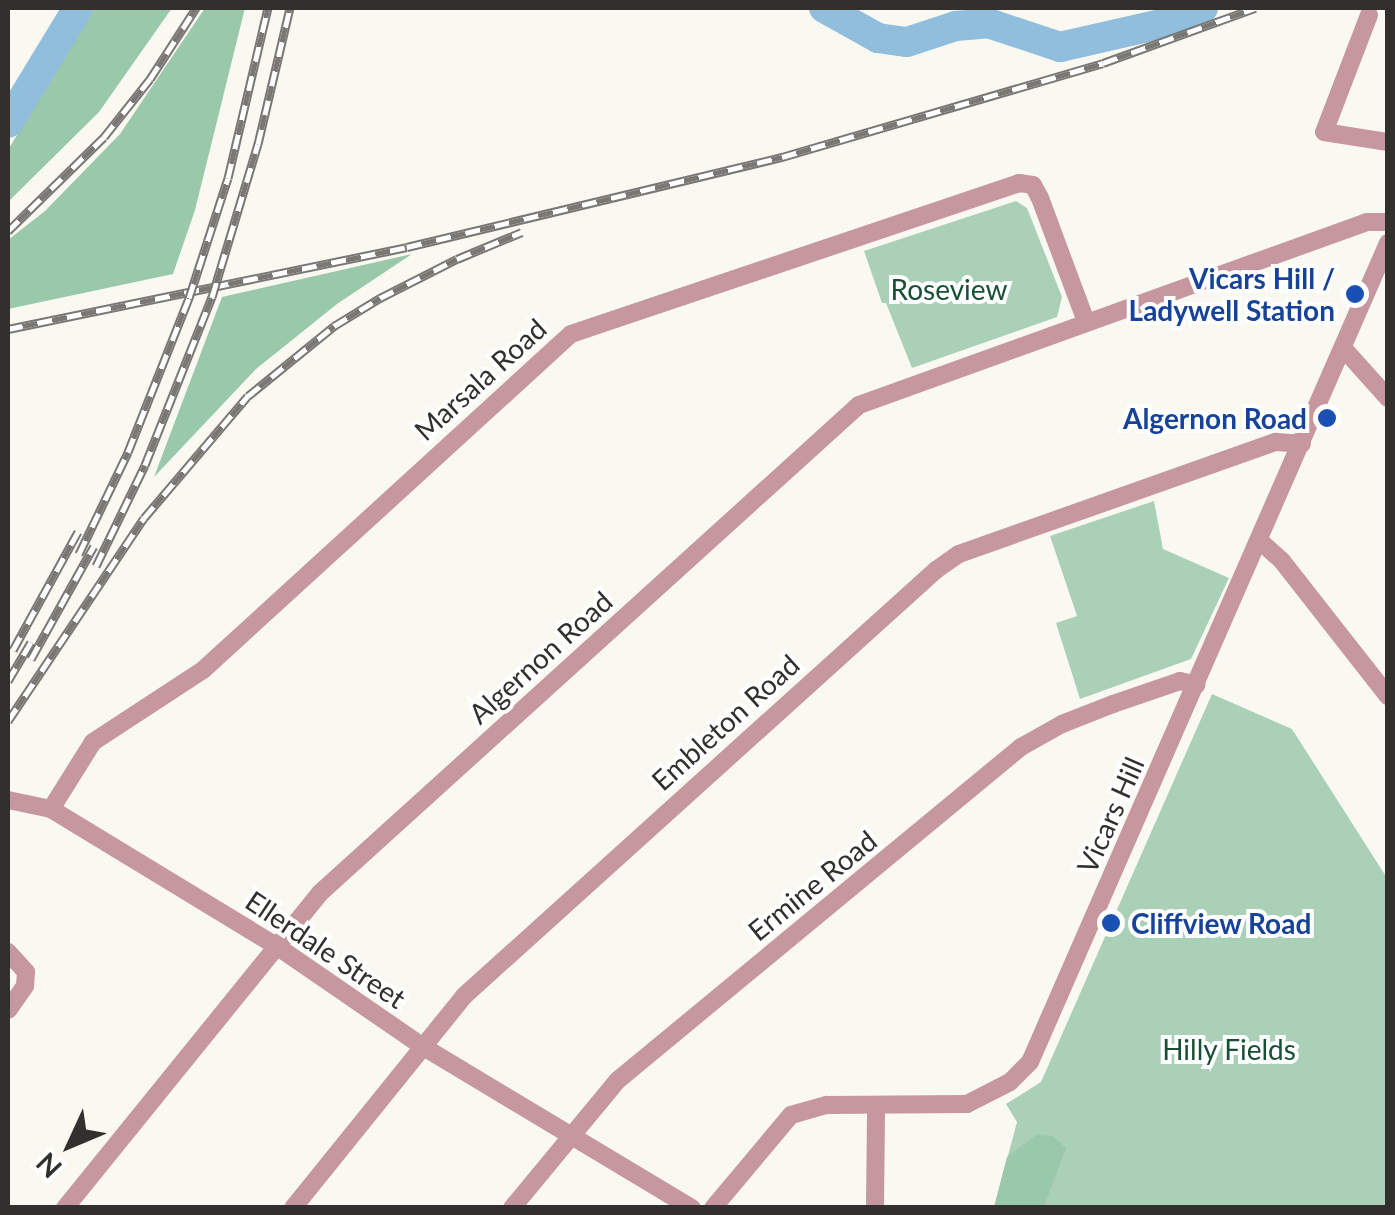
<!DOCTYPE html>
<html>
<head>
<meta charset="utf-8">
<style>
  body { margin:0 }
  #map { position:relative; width:1395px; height:1215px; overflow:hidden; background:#faf9f1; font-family:Lato,sans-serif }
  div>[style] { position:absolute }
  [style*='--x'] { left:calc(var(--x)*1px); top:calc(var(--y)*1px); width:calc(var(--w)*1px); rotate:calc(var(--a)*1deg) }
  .green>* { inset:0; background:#aad1b8 }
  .forest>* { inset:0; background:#99c8ab }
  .river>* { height:30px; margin:-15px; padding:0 15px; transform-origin:15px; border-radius:15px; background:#90bedc }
  .minor>* { height:18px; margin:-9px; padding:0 9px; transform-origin:9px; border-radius:9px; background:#c6979e }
  .rail>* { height:9px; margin-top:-4.5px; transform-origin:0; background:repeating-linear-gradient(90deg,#fff 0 15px,#797874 0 30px); box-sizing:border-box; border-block:2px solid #797874 }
  .dots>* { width:28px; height:28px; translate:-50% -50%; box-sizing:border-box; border:5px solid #fff; border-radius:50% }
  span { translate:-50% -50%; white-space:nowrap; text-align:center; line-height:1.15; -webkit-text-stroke:8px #fff; paint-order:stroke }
  .transit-label { font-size:28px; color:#164399; font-weight:700 }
  .right { translate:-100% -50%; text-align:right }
  .left { translate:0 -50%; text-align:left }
  .park-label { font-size:28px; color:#185034 }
  .street-label { font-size:28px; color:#31302d }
  .frame { position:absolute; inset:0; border:10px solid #31302d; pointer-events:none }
  .north { position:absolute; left:20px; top:1095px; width:100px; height:100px; -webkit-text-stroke:8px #fff; paint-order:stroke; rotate:226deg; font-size:28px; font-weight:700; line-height:40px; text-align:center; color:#31302d }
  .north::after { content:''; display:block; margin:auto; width:35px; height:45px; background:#31302d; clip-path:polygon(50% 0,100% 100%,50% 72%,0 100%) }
</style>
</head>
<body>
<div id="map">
  <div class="green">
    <i style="clip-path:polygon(1016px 201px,1027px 208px,1062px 297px,1057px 317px,912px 368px,886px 303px,882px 303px,864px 251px)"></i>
    <i style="clip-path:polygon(1154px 501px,1163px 549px,1229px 578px,1191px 659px,1080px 699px,1056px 623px,1077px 616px,1050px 536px)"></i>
    <i style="clip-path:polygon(1212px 694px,1292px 729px,1387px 878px,1387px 1207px,994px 1208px,1017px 1122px,1006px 1104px,1041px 1082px)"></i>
  </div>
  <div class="forest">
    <i style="clip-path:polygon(93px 8px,172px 8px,99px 112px,8px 202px,8px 150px)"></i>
    <i style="clip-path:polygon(205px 8px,245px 8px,195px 210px,173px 274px,8px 309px,8px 240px,45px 211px,120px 134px)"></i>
    <i style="clip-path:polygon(412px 254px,337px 304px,256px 369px,154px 477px,222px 297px)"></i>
    <i style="clip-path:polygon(1036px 1135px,1053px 1136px,1066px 1148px,1044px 1207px,994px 1207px,1007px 1157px)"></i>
  </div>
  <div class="river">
    <i style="--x:824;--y:8;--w:62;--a:29.1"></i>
    <i style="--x:878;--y:38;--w:29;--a:8"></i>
    <i style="--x:907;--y:42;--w:52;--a:-18.1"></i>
    <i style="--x:956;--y:26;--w:32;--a:-5"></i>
    <i style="--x:988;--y:23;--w:76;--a:18.4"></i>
    <i style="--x:1060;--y:47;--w:122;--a:-12.8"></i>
    <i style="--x:1179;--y:20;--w:27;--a:-27"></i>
    <i style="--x:8;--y:123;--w:135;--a:-58.7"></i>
  </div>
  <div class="minor">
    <i style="--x:1369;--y:15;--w:125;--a:111"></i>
    <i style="--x:1324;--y:132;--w:65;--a:8.9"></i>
    <i style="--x:1344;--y:349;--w:66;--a:48.1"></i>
    <i style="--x:1260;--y:541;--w:30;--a:42"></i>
    <i style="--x:1282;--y:561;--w:172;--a:51.9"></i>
    <i style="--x:8;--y:800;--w:44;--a:11.8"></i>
    <i style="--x:51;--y:809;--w:262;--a:31.3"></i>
    <i style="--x:275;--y:945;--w:178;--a:34.5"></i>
    <i style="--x:422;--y:1046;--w:315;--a:31"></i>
    <i style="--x:51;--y:809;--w:79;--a:-57.9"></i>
    <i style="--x:93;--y:742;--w:131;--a:-33.2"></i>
    <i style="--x:203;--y:670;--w:498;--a:-42.4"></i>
    <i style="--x:571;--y:334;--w:473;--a:-18.6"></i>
    <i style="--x:1019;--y:183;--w:14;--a:8"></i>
    <i style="--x:1033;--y:185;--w:15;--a:62"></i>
    <i style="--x:1040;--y:198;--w:132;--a:69.6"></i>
    <i style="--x:8;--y:952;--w:27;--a:48"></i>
    <i style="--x:26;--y:972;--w:14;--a:94"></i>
    <i style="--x:25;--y:986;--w:29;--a:125"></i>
    <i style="--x:65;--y:1208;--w:405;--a:-51"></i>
    <i style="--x:320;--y:893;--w:727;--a:-42.16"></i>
    <i style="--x:859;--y:405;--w:540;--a:-19.81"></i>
    <i style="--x:1367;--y:222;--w:21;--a:0"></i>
    <i style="--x:293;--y:1208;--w:272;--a:-51.1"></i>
    <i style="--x:464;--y:996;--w:636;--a:-42.07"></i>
    <i style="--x:936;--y:570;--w:28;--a:-35"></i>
    <i style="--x:959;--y:554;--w:336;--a:-19.5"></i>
    <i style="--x:1276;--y:442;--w:26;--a:4"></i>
    <i style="--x:512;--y:1208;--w:166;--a:-50.4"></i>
    <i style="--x:618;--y:1080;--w:523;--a:-39.57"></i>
    <i style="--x:1021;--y:747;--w:47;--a:-29.3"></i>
    <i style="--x:1062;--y:724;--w:55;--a:-21.4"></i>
    <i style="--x:1113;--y:704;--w:71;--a:-18.9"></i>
    <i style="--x:1180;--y:681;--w:17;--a:13"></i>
    <i style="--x:713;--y:1208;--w:121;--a:-50"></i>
    <i style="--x:791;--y:1115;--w:37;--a:-16"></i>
    <i style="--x:827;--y:1105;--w:140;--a:-0.4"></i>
    <i style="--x:967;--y:1104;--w:48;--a:-27.1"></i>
    <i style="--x:1010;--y:1082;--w:28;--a:-45"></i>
    <i style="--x:1030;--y:1062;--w:894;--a:-66.39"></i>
    <i style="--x:875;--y:1208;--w:102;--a:-89.4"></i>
  </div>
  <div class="rail">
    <i style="--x:8;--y:231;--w:134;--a:-44.4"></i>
    <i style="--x:104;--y:137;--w:74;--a:-51.6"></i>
    <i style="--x:150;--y:79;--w:85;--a:-57.1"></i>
    <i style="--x:8;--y:329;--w:407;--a:-11.6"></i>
    <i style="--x:407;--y:247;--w:386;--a:-13.5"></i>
    <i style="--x:782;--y:157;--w:334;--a:-16.3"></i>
    <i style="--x:1103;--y:63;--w:162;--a:-19.9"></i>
    <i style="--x:79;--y:554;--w:113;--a:-64.3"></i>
    <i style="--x:128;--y:452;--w:166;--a:-68.4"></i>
    <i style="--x:189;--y:298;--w:126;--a:-72"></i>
    <i style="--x:228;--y:178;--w:175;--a:-76.8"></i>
    <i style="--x:96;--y:566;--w:112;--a:-64.1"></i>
    <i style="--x:145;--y:465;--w:181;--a:-68.3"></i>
    <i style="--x:212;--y:297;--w:160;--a:-73.3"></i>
    <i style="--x:258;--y:144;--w:140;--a:-76.8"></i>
    <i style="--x:13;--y:650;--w:135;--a:-61.2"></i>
    <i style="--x:31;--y:659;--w:129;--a:-60.9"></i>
    <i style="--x:8;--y:681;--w:45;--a:-59.5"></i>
    <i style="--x:8;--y:721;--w:244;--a:-56.2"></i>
    <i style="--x:144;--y:518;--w:160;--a:-49.6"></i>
    <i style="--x:248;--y:396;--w:111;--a:-39.1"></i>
    <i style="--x:334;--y:326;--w:54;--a:-31.3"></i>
    <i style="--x:380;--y:298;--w:86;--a:-26.9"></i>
    <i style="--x:457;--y:259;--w:70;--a:-22.6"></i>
  </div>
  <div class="dots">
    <i style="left:1355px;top:294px;background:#1a4fb4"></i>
    <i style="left:1327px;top:418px;background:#1a4fb4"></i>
    <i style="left:1111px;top:923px;background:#1a4fb4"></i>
  </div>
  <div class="transit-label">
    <span class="right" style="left:1335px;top:294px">Vicars Hill /<br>Ladywell Station</span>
    <span class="right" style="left:1307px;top:418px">Algernon Road</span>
    <span class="left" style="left:1131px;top:923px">Cliffview Road</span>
  </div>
  <div class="park-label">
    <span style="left:949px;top:289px">Roseview</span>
    <span style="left:1229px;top:1049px">Hilly Fields</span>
  </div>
  <div class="street-label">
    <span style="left:480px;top:379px;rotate:-42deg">Marsala Road</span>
    <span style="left:540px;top:657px;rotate:-42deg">Algernon Road</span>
    <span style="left:725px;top:722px;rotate:-42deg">Embleton Road</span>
    <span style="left:1110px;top:815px;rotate:-66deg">Vicars Hill</span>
    <span style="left:812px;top:885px;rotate:-39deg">Ermine Road</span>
    <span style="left:326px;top:949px;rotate:34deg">Ellerdale Street</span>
  </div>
  <div class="frame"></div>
  <div class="north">N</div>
</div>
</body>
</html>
